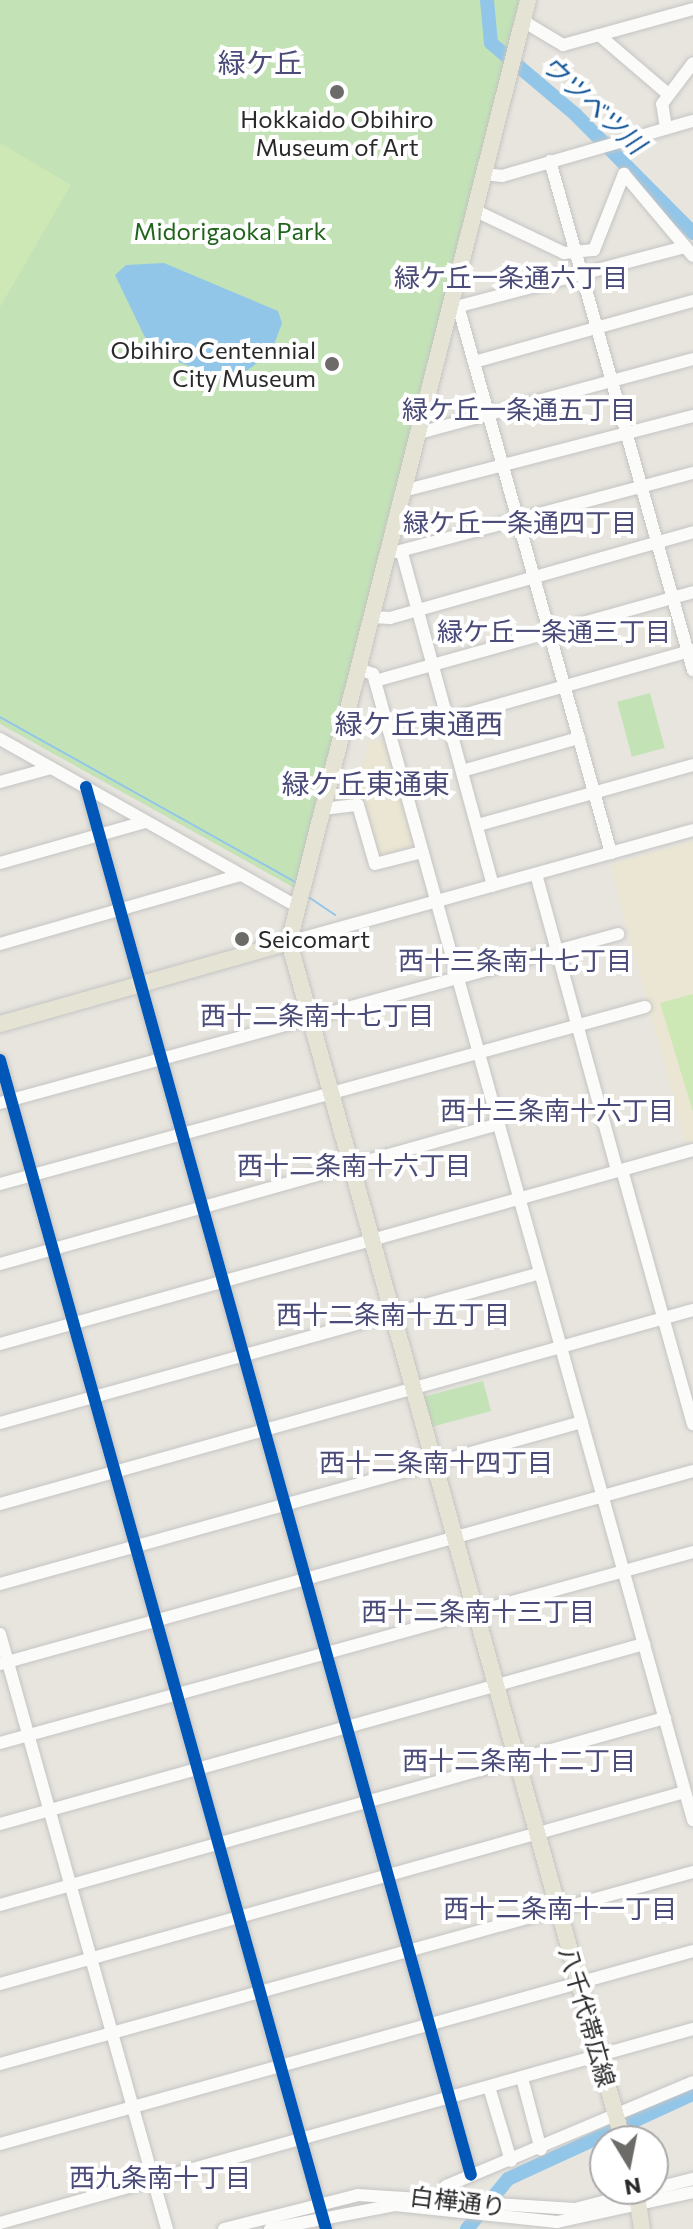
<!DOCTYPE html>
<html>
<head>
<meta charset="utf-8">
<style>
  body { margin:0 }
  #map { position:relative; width:693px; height:2229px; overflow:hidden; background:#e7e5de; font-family:Commissioner,"Noto Sans JP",sans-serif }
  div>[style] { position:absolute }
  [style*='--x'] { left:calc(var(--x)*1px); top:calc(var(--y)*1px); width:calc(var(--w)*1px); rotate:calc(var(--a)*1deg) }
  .education>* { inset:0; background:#eae6d3 }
  .green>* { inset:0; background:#c3e3b7; transform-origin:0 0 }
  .pitch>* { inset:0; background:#cde7b5 }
  .water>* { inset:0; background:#92c6e8 }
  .stream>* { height:2px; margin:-1px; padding:0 1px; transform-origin:1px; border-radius:1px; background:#92c6e8 }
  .river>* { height:14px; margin:-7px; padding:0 7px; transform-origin:7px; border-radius:7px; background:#92c6e8 }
  .roads { filter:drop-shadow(0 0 2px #c5c4c4) drop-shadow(0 0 2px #c5c4c4) }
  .minor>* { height:12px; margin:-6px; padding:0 6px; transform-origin:6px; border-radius:6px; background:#fbfbfa }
  .major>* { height:16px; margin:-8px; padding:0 8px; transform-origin:8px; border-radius:8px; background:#e5e3d3 }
  .cycleway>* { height:12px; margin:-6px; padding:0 6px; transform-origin:6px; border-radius:6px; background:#0057b8 }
  .dots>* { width:22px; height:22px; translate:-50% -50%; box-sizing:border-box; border:4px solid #fff; border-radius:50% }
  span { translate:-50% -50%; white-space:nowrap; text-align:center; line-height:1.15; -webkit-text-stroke:8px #fff; paint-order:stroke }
  .poi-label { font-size:24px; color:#292929 }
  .right { translate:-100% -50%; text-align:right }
  .left { translate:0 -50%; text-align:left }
  .park-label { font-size:24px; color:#1f641a }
  .street-label { font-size:24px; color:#292929 }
  .water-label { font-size:26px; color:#0f5396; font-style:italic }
  .neighbourhood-label { font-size:26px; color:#4a4b78 }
  .quarter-label { font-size:28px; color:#4a4b78 }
  .north { position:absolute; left:589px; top:2125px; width:80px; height:80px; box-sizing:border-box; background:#fff; border:2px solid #a9a9a9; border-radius:50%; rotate:170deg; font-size:22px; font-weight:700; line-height:32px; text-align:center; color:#292929 }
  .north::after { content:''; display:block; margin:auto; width:28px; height:36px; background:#6c6b68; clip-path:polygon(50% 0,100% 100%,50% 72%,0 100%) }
</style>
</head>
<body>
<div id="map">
  <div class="education">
    <i style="clip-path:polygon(370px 740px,385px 741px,414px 846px,377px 856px,357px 783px)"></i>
    <i style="clip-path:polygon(693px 841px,693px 1142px,686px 1144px,610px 865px)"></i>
  </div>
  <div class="green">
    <i style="clip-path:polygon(0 0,527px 0,298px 890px,0 724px)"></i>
    <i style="left:650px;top:693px;width:57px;height:34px;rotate:75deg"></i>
    <i style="left:483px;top:1381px;width:31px;height:63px;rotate:75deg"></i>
  </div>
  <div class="pitch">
    <i style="clip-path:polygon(0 143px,71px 185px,0 307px)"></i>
    <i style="clip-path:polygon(693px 994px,693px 1112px,660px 1003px)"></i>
  </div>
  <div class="water">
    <i style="clip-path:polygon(164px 263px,278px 311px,282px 323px,271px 353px,231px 382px,152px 352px,115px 275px,126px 265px)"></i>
  </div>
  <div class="stream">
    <i style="--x:0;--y:717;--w:338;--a:29.2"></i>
    <i style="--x:307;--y:896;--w:34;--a:34"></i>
  </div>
  <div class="river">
    <i style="--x:487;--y:0;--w:43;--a:84.7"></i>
    <i style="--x:491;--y:43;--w:110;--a:40.2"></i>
    <i style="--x:575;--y:114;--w:168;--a:45.2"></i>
    <i style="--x:467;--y:2229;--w:65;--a:-50.6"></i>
    <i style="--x:508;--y:2179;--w:204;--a:-24.7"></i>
  </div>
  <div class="roads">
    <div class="minor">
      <i style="--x:523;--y:21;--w:47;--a:31"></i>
      <i style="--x:563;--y:45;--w:135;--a:-15.5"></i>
      <i style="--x:599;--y:35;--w:91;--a:40.5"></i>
      <i style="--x:666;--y:128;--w:24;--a:-99"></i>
      <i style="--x:662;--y:104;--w:51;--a:-52.9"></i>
      <i style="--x:550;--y:161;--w:529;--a:74.31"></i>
      <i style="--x:485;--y:174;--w:17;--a:7"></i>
      <i style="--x:502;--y:176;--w:199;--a:-16.1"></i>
      <i style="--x:476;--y:211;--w:98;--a:25.5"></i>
      <i style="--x:564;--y:253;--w:30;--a:-6"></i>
      <i style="--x:594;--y:250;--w:82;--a:-68.5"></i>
      <i style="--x:624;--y:174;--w:107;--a:49.9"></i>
      <i style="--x:452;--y:308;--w:241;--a:-14.7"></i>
      <i style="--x:459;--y:309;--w:565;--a:74.39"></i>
      <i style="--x:474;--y:362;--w:227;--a:-15.6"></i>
      <i style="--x:419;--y:433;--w:284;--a:-15.1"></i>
      <i style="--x:403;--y:491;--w:300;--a:-14.5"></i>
      <i style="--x:396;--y:552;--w:307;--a:-14.9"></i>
      <i style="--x:402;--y:553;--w:345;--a:74.7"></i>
      <i style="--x:372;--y:617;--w:18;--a:3"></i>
      <i style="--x:390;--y:618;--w:315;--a:-15.8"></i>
      <i style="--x:358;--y:669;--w:16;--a:18"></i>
      <i style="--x:373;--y:674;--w:1190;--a:74.4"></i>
      <i style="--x:375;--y:681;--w:330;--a:-15.6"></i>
      <i style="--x:448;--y:719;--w:255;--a:-15.7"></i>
      <i style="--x:0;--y:739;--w:342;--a:29.4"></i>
      <i style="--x:462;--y:771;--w:122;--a:-15.8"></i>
      <i style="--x:0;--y:782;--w:53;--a:-15.4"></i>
      <i style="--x:86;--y:787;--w:1440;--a:74.5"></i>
      <i style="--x:323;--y:809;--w:35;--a:-7"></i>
      <i style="--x:358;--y:805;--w:61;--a:73.9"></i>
      <i style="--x:375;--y:864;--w:49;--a:-14.3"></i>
      <i style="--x:478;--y:825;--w:223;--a:-15.6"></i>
      <i style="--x:0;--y:863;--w:151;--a:-15.8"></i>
      <i style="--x:536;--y:874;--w:308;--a:74.7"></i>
      <i style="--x:289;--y:942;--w:419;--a:-15.5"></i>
      <i style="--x:0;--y:944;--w:250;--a:-16"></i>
      <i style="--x:0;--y:1060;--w:1214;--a:74.42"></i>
      <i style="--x:0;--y:1103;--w:641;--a:-15.29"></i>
      <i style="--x:622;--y:1170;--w:264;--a:74.4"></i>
      <i style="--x:0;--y:1184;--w:669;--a:-15.35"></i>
      <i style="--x:0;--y:1264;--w:518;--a:-15.67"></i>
      <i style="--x:0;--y:1344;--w:720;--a:-15.64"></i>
      <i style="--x:0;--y:1423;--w:560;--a:-15.52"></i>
      <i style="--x:0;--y:1504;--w:720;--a:-15.64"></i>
      <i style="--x:0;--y:1584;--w:604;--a:-15.55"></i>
      <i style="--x:0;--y:1634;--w:618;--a:74.32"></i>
      <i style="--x:0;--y:1664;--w:719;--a:-15.56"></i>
      <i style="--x:0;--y:1743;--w:719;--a:-15.41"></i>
      <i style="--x:0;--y:1824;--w:669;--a:-15.62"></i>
      <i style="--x:0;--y:1905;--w:691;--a:-15.71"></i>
      <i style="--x:0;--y:1984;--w:711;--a:-15.66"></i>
      <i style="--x:0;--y:2064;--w:719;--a:-15.49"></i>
      <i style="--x:522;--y:2078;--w:74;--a:75.2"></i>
      <i style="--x:489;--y:2087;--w:77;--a:73.4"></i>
      <i style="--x:0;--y:2144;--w:719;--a:-15.56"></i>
      <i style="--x:440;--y:2198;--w:13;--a:-63"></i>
      <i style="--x:446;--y:2186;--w:268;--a:-22.8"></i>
      <i style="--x:0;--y:2223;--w:720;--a:-15.64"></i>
      <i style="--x:224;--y:2229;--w:138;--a:-14.2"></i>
      <i style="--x:358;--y:2195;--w:217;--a:3.7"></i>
      <i style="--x:575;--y:2209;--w:122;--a:-14.3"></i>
      <i style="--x:270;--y:2229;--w:127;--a:-10.9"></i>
      <i style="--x:395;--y:2205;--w:163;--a:6"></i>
      <i style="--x:557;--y:2222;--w:139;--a:-12.4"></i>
    </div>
    <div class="major">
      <i style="--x:528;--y:0;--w:972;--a:104.24"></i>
      <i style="--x:289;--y:942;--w:1245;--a:74.43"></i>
      <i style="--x:0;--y:1024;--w:300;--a:-15.8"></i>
      <i style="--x:636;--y:2189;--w:40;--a:81.5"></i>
    </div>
  </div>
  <div class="cycleway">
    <i style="--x:86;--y:787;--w:1440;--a:74.5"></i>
    <i style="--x:0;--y:1060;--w:1214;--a:74.42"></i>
  </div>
  <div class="dots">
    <i style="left:337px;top:92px;background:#6c6b68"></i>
    <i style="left:332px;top:364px;background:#6c6b68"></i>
    <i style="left:242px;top:939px;background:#6c6b68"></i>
  </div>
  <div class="poi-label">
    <span style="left:337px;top:133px">Hokkaido Obihiro<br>Museum of Art</span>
    <span class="right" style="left:316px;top:364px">Obihiro Centennial<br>City Museum</span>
    <span class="left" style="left:258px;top:939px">Seicomart</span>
  </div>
  <div class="park-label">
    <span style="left:230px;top:231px">Midorigaoka Park</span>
  </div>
  <div class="street-label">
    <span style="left:588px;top:2017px;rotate:74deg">八千代帯広線</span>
    <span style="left:458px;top:2201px;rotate:7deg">白樺通り</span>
  </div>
  <div class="water-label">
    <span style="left:594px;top:104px;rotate:43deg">ウツベツ川</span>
  </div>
  <div class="neighbourhood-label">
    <span style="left:511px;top:277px">緑ケ丘一条通六丁目</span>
    <span style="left:519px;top:409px">緑ケ丘一条通五丁目</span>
    <span style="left:520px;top:522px">緑ケ丘一条通四丁目</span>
    <span style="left:554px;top:631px">緑ケ丘一条通三丁目</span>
    <span style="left:515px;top:960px">西十三条南十七丁目</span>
    <span style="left:317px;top:1015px">西十二条南十七丁目</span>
    <span style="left:557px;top:1110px">西十三条南十六丁目</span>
    <span style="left:354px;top:1165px">西十二条南十六丁目</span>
    <span style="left:393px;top:1314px">西十二条南十五丁目</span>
    <span style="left:436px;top:1462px">西十二条南十四丁目</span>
    <span style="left:478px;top:1611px">西十二条南十三丁目</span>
    <span style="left:519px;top:1760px">西十二条南十二丁目</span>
    <span style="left:560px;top:1908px">西十二条南十一丁目</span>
    <span style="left:160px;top:2177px">西九条南十丁目</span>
  </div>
  <div class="quarter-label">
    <span style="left:260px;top:62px">緑ケ丘</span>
    <span style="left:419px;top:723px">緑ケ丘東通西</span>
    <span style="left:366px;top:783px">緑ケ丘東通東</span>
  </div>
  <div class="north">N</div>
</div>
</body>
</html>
